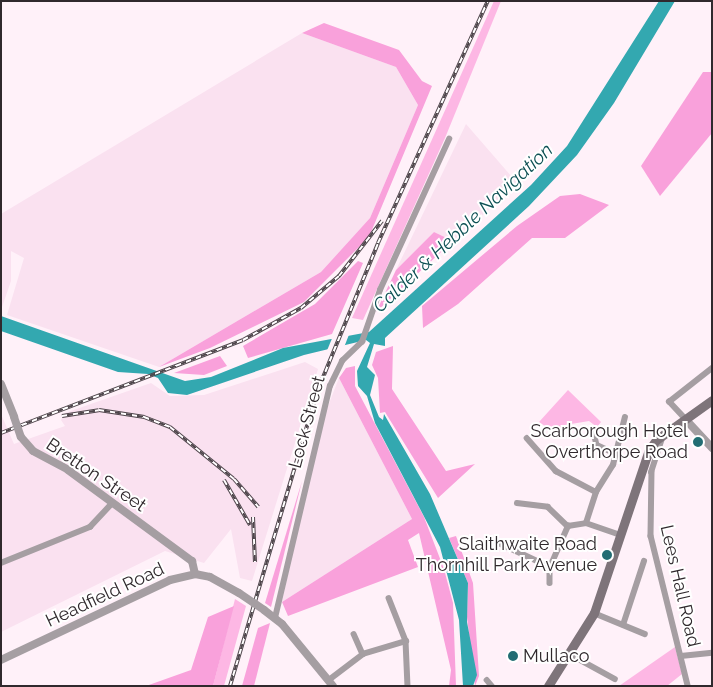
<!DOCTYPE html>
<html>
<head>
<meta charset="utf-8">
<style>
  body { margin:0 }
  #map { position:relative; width:713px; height:687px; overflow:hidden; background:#fff1f9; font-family:Raleway,sans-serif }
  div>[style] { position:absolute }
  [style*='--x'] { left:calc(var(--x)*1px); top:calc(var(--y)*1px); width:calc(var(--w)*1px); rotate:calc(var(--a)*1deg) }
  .built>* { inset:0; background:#fae1f0 }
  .green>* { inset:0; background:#fdb7e4 }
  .forest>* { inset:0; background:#f9a1db }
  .water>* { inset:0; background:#33a8b0 }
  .pier>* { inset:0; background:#fff1f9 }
  .minor>* { height:5.5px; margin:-2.75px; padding:0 2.75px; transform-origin:2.75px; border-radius:2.75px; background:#a59ea2 }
  .tertiary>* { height:8px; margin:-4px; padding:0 4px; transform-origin:4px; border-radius:4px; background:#a59ea2 }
  .secondary>* { height:9px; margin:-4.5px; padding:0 4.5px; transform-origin:4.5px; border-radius:4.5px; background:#7e747a }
  .rail>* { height:4px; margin-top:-2px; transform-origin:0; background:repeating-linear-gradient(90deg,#fff 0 5.5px,#4e464b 0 11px); box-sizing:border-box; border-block:1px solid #4e464b }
  .tertiary-bridge>* { height:8px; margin:-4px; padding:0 4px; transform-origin:4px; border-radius:4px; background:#a59ea2 }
  .dots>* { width:14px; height:14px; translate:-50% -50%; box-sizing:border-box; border:2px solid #fff; border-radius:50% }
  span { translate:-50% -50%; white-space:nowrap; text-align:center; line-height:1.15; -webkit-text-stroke:4px #fff; paint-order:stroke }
  .street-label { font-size:18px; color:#30292d }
  .poi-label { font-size:18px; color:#30292d }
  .right { translate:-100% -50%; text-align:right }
  .left { translate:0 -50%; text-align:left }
  .water-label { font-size:19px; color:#0d5054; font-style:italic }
  .frame { position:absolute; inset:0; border:2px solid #30292d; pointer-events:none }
</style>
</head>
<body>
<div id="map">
  <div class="built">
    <i style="clip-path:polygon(302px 33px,396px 67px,418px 105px,370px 218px,321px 272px,159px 367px,7px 315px,24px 258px,11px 251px,11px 281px,1px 310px,1px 214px)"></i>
    <i style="clip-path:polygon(466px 124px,518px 184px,453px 241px,434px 232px,396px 270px)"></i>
    <i style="clip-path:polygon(305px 362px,318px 369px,252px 581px,240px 578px,231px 529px,204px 563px,165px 551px,1px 632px,1px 414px,14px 444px,65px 426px,61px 420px,65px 413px,151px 383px,170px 396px,204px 395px)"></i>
    <i style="clip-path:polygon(339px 378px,412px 519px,282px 602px,319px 429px)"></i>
  </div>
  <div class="green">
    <i style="clip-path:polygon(494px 1px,501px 1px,445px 138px,363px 320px,352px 318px)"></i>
    <i style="clip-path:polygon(568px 390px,601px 422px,597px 427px,589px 421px,565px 425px,555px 433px,539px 422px)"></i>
    <i style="clip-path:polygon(235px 599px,246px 606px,224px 686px,213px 686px)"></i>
    <i style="clip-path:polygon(675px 647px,682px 674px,667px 686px,619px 686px)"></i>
  </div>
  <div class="forest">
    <i style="clip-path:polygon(324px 23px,399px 50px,422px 81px,432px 86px,369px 237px,304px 302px,210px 348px,159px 367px,321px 272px,370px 218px,418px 105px,396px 67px,302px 33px)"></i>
    <i style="clip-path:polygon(703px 72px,712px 72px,712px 133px,660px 196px,641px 166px)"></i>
    <i style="clip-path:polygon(580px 194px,609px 205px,565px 238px,532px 238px,458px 304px,423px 328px,422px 306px,517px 226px,560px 196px)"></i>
    <i style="clip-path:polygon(434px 232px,453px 241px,376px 312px,396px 270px)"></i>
    <i style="clip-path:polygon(358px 261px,363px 263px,332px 334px,248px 358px,243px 346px,315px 304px)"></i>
    <i style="clip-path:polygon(393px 346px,392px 389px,446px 471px,475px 464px,438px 498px,385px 412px,380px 413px,378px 378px,372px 365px,376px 352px)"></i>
    <i style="clip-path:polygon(220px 356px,227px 366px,204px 375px,174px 373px)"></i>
    <i style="clip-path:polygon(355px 366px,355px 386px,424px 517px,444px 569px,453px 603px,456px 686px,449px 686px,451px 670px,419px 533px,408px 540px,418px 567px,288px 616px,282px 602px,412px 519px,339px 378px,346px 368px)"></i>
    <i style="clip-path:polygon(302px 481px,271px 607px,265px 603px)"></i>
    <i style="clip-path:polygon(456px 536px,473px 583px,479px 676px,475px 686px,467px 617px,468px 583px,449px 538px)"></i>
    <i style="clip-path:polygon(234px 606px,213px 686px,146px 686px,191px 670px,208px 617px)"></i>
    <i style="clip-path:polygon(270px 623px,254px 686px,242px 686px,258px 628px)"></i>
  </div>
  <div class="water">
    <i style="clip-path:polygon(659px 1px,675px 1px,614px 103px,577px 155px,529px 206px,385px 338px,385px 346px,374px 344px,367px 367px,375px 375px,370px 395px,379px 417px,383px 420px,384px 414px,430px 494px,468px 583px,467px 622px,477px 675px,473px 686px,463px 686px,459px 620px,440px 547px,375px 423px,367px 396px,358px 386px,357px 371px,370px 343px,366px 340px,304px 355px,187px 395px,168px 393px,158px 378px,148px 374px,118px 372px,1px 331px,1px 316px,185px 381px,211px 377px,283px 348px,369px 332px,531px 185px,567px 146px)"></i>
  </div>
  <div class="pier">
    <i style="clip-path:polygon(350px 332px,343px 350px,326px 353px,333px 336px)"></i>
  </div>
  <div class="minor">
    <i style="--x:687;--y:421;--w:26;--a:-133"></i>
    <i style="--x:669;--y:402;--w:55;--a:-38.3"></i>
    <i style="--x:593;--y:428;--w:17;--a:77"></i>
    <i style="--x:597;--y:445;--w:21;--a:25"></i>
    <i style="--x:664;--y:434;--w:40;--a:108"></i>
    <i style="--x:652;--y:472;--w:64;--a:90.9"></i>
    <i style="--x:651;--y:536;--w:154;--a:76.1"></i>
    <i style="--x:527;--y:438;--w:44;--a:48.7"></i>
    <i style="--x:556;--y:471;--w:45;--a:27.7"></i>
    <i style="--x:517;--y:503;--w:31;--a:7"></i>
    <i style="--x:548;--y:507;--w:28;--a:44"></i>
    <i style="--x:568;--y:526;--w:18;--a:-9"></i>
    <i style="--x:586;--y:523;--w:34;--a:19"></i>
    <i style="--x:586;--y:523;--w:33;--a:-72"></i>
    <i style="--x:596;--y:492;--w:32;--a:-58"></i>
    <i style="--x:613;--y:465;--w:49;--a:-76"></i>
    <i style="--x:499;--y:543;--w:56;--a:25.2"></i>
    <i style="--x:550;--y:567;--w:45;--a:-66.3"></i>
    <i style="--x:1;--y:563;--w:96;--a:-22"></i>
    <i style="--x:90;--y:527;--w:33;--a:-47"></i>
    <i style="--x:550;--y:567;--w:16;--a:90"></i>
    <i style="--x:389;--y:598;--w:46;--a:68.4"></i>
    <i style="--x:406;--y:641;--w:45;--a:87.5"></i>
    <i style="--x:594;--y:613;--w:55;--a:22.4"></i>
    <i style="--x:275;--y:618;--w:238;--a:-76.7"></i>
    <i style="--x:330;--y:386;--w:28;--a:-64"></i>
    <i style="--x:342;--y:361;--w:28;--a:-44"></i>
    <i style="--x:362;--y:342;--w:55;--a:-70.9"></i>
    <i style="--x:380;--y:290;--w:166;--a:-65.4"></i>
    <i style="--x:623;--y:625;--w:67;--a:-71.8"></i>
    <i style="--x:354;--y:634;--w:22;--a:66"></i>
    <i style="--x:571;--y:655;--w:50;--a:28.6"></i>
    <i style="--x:681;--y:656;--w:31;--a:-6"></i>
    <i style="--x:329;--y:680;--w:43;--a:-37.4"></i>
    <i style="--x:363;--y:654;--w:45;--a:-16.8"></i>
    <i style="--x:487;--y:680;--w:8;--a:50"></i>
  </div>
  <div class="tertiary">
    <i style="--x:1;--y:384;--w:35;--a:68"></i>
    <i style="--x:687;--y:421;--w:37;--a:47"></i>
    <i style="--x:21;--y:437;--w:18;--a:49"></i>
    <i style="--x:33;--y:451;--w:40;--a:28"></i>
    <i style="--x:68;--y:470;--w:154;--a:36.3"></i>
    <i style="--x:192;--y:561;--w:13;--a:77"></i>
    <i style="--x:264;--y:610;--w:23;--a:38"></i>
    <i style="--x:282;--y:624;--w:80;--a:50.6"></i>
    <i style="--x:1;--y:660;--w:187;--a:-25.3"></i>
    <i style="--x:170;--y:580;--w:26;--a:-13"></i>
    <i style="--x:195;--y:574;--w:15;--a:11"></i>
    <i style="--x:210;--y:577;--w:33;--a:29"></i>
  </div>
  <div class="secondary">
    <i style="--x:548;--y:686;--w:86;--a:-57.8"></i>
    <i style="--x:594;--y:613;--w:172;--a:-71.4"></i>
    <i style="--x:649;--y:450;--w:12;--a:-55"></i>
    <i style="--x:656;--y:440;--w:69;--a:-35.5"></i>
  </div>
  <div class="rail">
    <i style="--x:62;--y:416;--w:37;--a:-9"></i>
    <i style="--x:99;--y:410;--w:46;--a:8.8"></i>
    <i style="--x:144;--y:417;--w:28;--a:21"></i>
    <i style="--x:170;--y:427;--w:82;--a:39.1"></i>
    <i style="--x:234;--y:479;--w:37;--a:49"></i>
    <i style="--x:1;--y:433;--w:259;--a:-21"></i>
    <i style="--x:243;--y:340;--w:66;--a:-28.9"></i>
    <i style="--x:301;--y:308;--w:50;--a:-40.1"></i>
    <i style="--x:339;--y:276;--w:70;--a:-52"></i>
    <i style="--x:224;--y:480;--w:52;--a:60"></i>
    <i style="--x:253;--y:517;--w:45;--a:87.5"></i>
    <i style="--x:230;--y:686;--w:307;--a:-73.5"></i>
    <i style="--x:317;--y:392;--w:161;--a:-67.7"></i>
    <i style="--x:378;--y:243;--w:266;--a:-65.6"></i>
  </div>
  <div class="tertiary-bridge">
    <i style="--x:14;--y:417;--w:21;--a:71"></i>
    <i style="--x:239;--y:593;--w:30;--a:34"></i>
  </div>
  <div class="dots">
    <i style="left:698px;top:442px;background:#226d73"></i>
    <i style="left:607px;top:555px;background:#226d73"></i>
    <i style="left:513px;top:656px;background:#226d73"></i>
  </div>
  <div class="street-label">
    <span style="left:307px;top:422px;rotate:-75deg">Lock Street</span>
    <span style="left:96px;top:475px;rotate:34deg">Bretton Street</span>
    <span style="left:680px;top:586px;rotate:77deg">Lees Hall Road</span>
    <span style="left:105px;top:595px;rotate:-25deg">Headfield Road</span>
  </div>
  <div class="poi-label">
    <span class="right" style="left:688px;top:442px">Scarborough Hotel<br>Overthorpe Road</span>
    <span class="right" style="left:597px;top:555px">Slaithwaite Road<br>Thornhill Park Avenue</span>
    <span class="left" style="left:523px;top:656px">Mullaco</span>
  </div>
  <div class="water-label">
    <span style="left:463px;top:228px;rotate:-43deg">Calder &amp; Hebble Navigation</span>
  </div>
  <div class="frame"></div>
</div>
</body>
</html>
